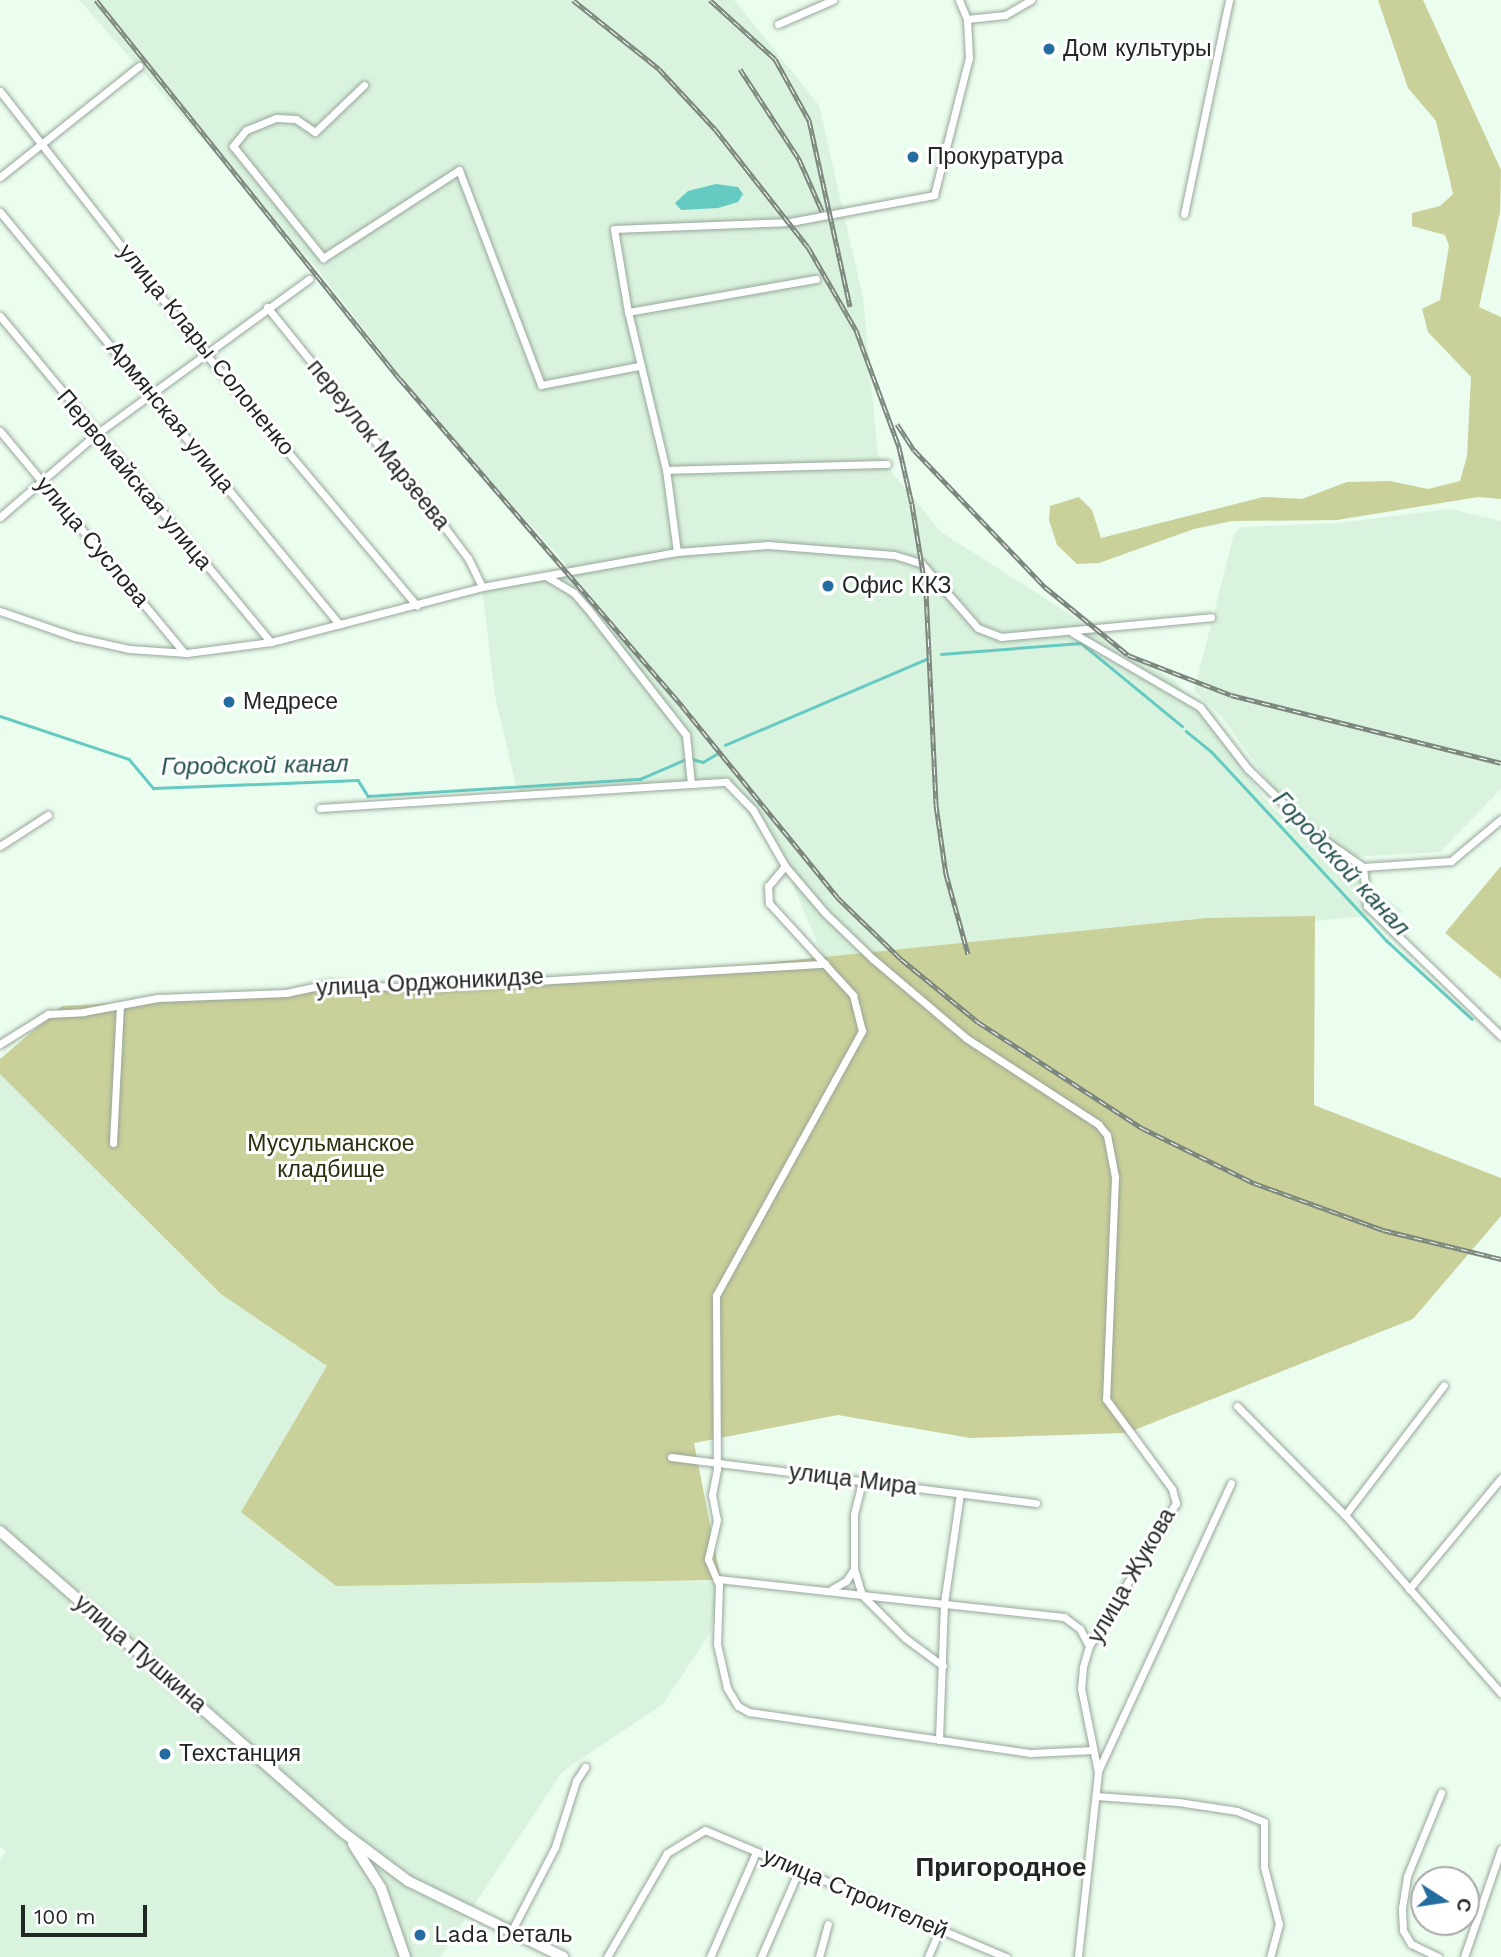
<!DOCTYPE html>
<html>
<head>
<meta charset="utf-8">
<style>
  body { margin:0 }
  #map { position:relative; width:1501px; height:1957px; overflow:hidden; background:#ebfdee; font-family:"Work Sans",sans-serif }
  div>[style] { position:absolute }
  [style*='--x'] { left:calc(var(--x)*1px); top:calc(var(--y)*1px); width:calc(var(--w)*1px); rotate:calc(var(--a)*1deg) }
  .built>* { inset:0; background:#daf3df }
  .green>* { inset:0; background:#cad099 }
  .water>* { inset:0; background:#64cac2 }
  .stream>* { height:2.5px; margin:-1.25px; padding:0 1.25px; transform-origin:1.25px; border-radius:1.25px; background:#64cac2 }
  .roads { filter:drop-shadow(0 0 2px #97a79a) drop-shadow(0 0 2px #97a79a) }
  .minor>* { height:7px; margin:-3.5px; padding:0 3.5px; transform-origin:3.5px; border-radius:3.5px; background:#fff }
  .tertiary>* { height:10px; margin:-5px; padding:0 5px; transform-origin:5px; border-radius:5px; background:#fff }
  .rail>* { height:5px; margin-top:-2.5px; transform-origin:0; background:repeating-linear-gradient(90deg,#fff 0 8px,#7c877e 0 16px); box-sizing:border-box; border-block:2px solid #7c877e }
  .dots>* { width:19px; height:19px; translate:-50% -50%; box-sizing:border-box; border:4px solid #fff; border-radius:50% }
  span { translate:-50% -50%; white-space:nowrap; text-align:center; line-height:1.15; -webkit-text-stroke:6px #fff; paint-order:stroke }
  .poi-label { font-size:23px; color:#212722 }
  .left { translate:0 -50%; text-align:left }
  .street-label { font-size:23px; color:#212722 }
  .park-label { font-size:23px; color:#2c2f0e }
  .water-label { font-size:24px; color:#24514e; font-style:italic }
  .quarter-label { font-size:26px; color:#212722; font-weight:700 }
  .north { position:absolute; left:1410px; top:1866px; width:70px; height:70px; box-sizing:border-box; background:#fff; border:2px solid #a6a9a7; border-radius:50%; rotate:102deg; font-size:19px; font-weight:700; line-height:28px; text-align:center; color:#212722 }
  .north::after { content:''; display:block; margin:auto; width:24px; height:32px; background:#246b9f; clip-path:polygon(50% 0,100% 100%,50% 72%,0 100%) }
  .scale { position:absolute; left:21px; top:1905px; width:126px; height:32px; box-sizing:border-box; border:4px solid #212722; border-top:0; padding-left:9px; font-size:21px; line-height:24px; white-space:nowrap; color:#212722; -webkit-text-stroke:5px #fff; paint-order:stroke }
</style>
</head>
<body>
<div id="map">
  <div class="built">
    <i style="clip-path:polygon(79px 0,734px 0,819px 105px,863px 298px,878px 455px,941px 532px,1175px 681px,1273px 809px,1404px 912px,829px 971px,785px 866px,726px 782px,518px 794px,495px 696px,482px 587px,569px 568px,422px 404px,317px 269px)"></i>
    <i style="clip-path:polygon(1450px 509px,1501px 521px,1501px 789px,1440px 852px,1352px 857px,1283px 803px,1223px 718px,1194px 691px,1234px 534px,1241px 527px,1339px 523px)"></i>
    <i style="clip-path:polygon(0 1067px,337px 1357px,341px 1572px,719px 1582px,711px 1632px,663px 1704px,562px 1772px,440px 1957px,0 1957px,0 1859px,6px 1852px,0 1847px)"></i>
  </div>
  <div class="green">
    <i style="clip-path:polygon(1378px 0,1423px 0,1501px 170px,1500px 212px,1479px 307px,1501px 317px,1501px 499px,1478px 497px,1337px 520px,1232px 521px,1194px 529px,1099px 563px,1077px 564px,1057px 545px,1049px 520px,1050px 506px,1079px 497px,1092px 510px,1101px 538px,1263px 497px,1302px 499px,1347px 482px,1390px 481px,1428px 489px,1460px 481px,1467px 456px,1471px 377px,1428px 332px,1422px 309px,1440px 300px,1449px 246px,1445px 235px,1412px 226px,1412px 213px,1440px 206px,1453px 194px,1436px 121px,1408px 88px)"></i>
    <i style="clip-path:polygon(1501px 866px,1501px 979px,1445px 933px)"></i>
    <i style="clip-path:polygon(1315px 916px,1314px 1105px,1501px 1178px,1501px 1216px,1413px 1319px,1127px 1433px,970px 1438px,838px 1415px,694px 1443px,721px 1580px,336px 1586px,241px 1512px,327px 1366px,221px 1294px,0 1074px,0 1059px,62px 1006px,686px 971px,1207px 918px)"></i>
  </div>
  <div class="water">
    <i style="clip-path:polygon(716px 184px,738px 187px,743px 194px,738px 202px,718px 208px,681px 210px,675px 203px,688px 191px)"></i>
  </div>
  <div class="stream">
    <i style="--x:941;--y:654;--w:140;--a:-4.5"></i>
    <i style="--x:1081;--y:643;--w:131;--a:39.4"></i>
    <i style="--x:0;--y:716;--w:136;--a:18.4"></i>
    <i style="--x:129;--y:759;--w:38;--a:50"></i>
    <i style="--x:153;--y:788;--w:205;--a:-2.2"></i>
    <i style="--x:358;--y:780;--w:19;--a:58"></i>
    <i style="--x:368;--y:796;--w:273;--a:-3.6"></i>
    <i style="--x:640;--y:779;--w:48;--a:-23.4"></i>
    <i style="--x:1186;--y:731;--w:32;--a:39"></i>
    <i style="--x:1211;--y:751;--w:259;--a:47.2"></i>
    <i style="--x:1387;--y:941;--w:115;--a:42.5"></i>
    <i style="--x:725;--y:745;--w:220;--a:-23.1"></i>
    <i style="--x:692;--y:759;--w:11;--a:15"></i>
    <i style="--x:703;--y:762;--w:17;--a:-31"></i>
  </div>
  <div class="roads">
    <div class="minor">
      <i style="--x:967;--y:19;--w:38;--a:-6"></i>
      <i style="--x:1005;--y:15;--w:30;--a:-30"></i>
      <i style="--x:778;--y:24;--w:60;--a:-23.6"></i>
      <i style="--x:364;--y:85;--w:68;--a:136.2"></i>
      <i style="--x:315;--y:132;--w:23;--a:-146"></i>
      <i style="--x:296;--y:119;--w:20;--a:-177"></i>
      <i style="--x:276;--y:118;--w:32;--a:158"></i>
      <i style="--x:246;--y:130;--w:21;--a:129"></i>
      <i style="--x:233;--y:146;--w:144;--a:51.2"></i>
      <i style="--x:323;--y:258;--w:162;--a:-32.9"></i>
      <i style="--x:459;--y:170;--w:230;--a:69.1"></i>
      <i style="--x:541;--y:385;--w:100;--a:-11"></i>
      <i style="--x:0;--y:91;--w:331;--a:52"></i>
      <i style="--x:204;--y:352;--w:331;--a:50"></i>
      <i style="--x:0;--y:177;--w:178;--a:-38.6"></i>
      <i style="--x:0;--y:212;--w:534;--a:50.55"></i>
      <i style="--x:1184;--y:214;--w:219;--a:-78.1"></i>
      <i style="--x:267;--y:307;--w:285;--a:51.1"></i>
      <i style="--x:446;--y:529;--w:36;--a:53"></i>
      <i style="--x:468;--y:558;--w:32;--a:64"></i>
      <i style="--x:628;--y:312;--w:191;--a:-10"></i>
      <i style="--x:0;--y:316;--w:424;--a:50.3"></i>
      <i style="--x:0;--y:431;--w:288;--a:50.3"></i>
      <i style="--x:666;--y:470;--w:221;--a:-1.6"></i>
      <i style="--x:0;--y:517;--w:125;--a:-40.8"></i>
      <i style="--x:95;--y:435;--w:265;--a:-36.1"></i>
      <i style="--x:677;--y:552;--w:83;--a:-97.6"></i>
      <i style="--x:666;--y:470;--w:163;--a:-103.5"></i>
      <i style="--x:628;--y:312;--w:84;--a:-99.6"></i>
      <i style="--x:614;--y:229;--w:176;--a:-2.3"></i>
      <i style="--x:790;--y:222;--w:147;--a:-10.6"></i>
      <i style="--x:934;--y:195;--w:141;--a:-75.7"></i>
      <i style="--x:969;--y:58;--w:39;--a:-93"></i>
      <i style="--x:967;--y:19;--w:21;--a:-113"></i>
      <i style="--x:546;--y:576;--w:33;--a:31"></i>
      <i style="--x:574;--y:593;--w:21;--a:49"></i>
      <i style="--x:588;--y:609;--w:160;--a:52.1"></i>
      <i style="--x:686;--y:735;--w:49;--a:84.2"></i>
      <i style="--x:0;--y:611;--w:79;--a:19.1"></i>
      <i style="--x:75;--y:637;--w:55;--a:12.5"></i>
      <i style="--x:129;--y:649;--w:58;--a:3.9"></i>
      <i style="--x:187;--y:653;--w:85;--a:-7.5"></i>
      <i style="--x:271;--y:642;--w:218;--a:-14.6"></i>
      <i style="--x:482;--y:587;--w:198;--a:-10.2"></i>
      <i style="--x:677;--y:552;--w:91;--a:-4.4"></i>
      <i style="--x:768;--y:545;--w:126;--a:4.5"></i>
      <i style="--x:894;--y:555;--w:28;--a:17"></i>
      <i style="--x:921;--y:563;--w:86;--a:48.8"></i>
      <i style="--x:978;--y:628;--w:25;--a:21"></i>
      <i style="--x:1001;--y:637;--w:211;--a:-5.4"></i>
      <i style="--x:1073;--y:633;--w:147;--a:30.2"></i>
      <i style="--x:1200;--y:707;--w:78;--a:52.3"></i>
      <i style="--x:1248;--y:769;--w:91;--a:44.1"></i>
      <i style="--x:1313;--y:832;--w:61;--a:35"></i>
      <i style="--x:1363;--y:867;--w:88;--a:-3.9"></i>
      <i style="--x:1451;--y:861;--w:65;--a:-40"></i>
      <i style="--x:320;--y:808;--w:407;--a:-3.7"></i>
      <i style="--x:726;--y:782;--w:39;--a:46"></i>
      <i style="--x:753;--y:810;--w:64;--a:60.3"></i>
      <i style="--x:785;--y:866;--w:62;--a:49.6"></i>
      <i style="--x:825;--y:913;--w:66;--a:43.8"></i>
      <i style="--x:873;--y:959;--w:122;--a:40.3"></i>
      <i style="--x:966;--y:1038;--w:158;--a:33.1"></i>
      <i style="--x:1098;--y:1124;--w:14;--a:51"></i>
      <i style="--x:1107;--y:1135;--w:43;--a:79.2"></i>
      <i style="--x:1115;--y:1177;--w:222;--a:92.3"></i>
      <i style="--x:1106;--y:1399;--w:112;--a:53.7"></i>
      <i style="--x:1172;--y:1489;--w:15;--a:74"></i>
      <i style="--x:1176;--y:1503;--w:167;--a:121.3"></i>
      <i style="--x:1089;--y:1646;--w:22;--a:106"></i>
      <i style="--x:1083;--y:1667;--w:21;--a:95"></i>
      <i style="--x:1081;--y:1688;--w:86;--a:78.6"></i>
      <i style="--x:1098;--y:1772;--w:186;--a:96.2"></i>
      <i style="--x:0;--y:846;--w:57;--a:-32.9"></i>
      <i style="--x:785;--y:866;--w:26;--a:130"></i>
      <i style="--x:768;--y:886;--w:17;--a:87"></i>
      <i style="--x:769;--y:903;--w:125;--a:47.6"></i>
      <i style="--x:853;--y:995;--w:37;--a:76"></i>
      <i style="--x:862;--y:1031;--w:302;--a:118.9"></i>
      <i style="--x:716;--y:1295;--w:174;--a:89.7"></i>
      <i style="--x:717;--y:1469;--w:26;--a:101"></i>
      <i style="--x:712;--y:1495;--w:25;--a:79"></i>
      <i style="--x:717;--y:1520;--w:40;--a:103"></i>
      <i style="--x:708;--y:1559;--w:28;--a:67"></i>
      <i style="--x:719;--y:1585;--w:59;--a:91.9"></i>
      <i style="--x:717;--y:1644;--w:45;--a:77.2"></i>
      <i style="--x:727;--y:1688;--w:21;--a:59"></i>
      <i style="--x:738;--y:1706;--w:13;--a:29"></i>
      <i style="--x:749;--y:1712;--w:285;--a:8.3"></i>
      <i style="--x:1031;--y:1753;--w:62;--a:-2.8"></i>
      <i style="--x:1363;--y:867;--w:39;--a:84"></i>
      <i style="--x:1367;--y:906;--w:187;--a:44.1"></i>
      <i style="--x:0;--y:1044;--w:57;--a:-32"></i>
      <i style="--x:48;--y:1014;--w:35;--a:-3"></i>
      <i style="--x:83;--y:1012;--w:76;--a:-10.6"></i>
      <i style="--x:158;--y:998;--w:128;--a:-2.2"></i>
      <i style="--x:286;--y:993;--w:43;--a:-12.1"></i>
      <i style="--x:328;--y:984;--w:90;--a:2.5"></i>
      <i style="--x:418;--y:988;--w:408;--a:-3.4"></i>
      <i style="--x:113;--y:1143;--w:138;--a:-87.1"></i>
      <i style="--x:1237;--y:1406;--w:153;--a:45.3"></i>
      <i style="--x:1345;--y:1515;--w:237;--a:48.8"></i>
      <i style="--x:671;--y:1457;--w:368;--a:7.2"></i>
      <i style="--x:862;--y:1482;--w:33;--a:104"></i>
      <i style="--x:854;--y:1514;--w:55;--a:90"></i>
      <i style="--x:854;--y:1569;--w:27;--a:73"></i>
      <i style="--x:862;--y:1595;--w:203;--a:6.2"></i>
      <i style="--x:1064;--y:1617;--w:20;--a:37"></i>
      <i style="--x:1080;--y:1629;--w:19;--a:62"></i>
      <i style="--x:1345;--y:1515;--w:163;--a:-52.7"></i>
      <i style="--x:718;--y:1579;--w:145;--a:6.3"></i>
      <i style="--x:862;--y:1595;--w:61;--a:45"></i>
      <i style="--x:905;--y:1638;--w:47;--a:36.4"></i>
      <i style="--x:832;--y:1589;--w:16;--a:-30"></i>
      <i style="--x:846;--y:1581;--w:14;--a:-56"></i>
      <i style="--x:1409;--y:1589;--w:144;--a:-50.3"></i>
      <i style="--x:939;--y:1740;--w:137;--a:-87.9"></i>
      <i style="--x:944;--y:1603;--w:111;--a:-81.7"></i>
      <i style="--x:1098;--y:1771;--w:317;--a:-65.2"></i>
      <i style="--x:1096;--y:1796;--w:82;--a:4.2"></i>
      <i style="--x:1178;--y:1802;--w:60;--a:8.7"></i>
      <i style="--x:1237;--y:1811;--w:29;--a:22"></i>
      <i style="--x:1264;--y:1822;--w:45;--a:90"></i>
      <i style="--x:1264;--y:1867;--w:59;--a:75.3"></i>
      <i style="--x:1279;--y:1924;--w:34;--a:105"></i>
      <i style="--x:511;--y:1932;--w:96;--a:-62.6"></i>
      <i style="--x:555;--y:1847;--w:69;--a:-72.3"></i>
      <i style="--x:576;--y:1781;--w:17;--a:-57"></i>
      <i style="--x:607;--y:1957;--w:120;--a:-60"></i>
      <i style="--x:667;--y:1853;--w:44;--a:-31.2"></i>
      <i style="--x:705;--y:1830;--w:327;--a:22.9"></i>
      <i style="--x:710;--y:1957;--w:115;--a:-66.3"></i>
      <i style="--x:761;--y:1957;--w:95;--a:-66.4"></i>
      <i style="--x:819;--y:1957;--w:34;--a:-75"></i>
      <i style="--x:928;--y:1957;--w:30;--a:-67"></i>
      <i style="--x:1438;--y:1957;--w:30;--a:-154"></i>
      <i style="--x:1411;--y:1944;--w:16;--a:-120"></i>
      <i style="--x:1403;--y:1930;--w:22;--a:-93"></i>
      <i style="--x:1402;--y:1908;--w:32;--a:-81"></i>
      <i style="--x:1407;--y:1876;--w:90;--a:-67.7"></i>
      <i style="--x:1464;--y:1957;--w:114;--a:-71.1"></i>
    </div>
    <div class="tertiary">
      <i style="--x:0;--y:1531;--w:458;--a:41.3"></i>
      <i style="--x:344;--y:1833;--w:80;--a:36.9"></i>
      <i style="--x:408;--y:1881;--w:173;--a:26.1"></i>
      <i style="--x:353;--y:1844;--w:52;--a:57.5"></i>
      <i style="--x:381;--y:1888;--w:73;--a:70.8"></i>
    </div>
  </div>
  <div class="rail">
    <i style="--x:96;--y:0;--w:486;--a:51.3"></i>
    <i style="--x:400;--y:379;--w:432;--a:49.2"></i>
    <i style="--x:682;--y:706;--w:246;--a:50.9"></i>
    <i style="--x:837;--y:897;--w:89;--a:44.1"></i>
    <i style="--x:901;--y:959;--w:99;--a:39.3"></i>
    <i style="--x:978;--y:1022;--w:195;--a:32.9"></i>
    <i style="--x:1142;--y:1128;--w:125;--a:26.2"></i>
    <i style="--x:1254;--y:1183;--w:137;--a:20"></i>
    <i style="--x:1383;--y:1230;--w:122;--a:13.8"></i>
    <i style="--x:573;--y:0;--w:110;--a:38.7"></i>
    <i style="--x:659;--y:69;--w:82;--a:47"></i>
    <i style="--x:715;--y:129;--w:150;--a:51.8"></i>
    <i style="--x:808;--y:247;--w:96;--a:60"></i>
    <i style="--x:856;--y:330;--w:125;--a:69.8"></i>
    <i style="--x:899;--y:447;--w:58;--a:77.2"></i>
    <i style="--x:912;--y:504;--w:88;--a:80.9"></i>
    <i style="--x:926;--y:591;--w:214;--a:87.3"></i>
    <i style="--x:936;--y:805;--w:70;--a:81.8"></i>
    <i style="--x:946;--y:874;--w:83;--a:74.6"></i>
    <i style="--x:710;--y:0;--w:88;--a:42.2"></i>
    <i style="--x:775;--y:59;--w:70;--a:60.9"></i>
    <i style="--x:809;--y:120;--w:191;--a:77.6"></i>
    <i style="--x:740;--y:69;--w:108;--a:56.8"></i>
    <i style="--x:799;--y:159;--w:57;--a:66.1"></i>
    <i style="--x:897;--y:424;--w:31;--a:57"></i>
    <i style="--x:914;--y:450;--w:190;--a:46.3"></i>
    <i style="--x:1045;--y:587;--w:107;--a:39.3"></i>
    <i style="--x:1128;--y:655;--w:110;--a:21.2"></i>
    <i style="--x:1231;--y:695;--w:278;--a:14.1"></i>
  </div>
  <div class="dots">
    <i style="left:1049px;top:49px;background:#246b9f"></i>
    <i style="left:913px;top:157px;background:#246b9f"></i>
    <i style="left:828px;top:586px;background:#246b9f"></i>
    <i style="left:229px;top:702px;background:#246b9f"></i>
    <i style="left:165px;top:1754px;background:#246b9f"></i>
    <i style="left:420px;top:1935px;background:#246b9f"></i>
  </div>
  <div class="poi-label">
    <span class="left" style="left:1063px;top:49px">Дом культуры</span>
    <span class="left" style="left:927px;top:157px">Прокуратура</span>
    <span class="left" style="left:842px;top:586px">Офис ККЗ</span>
    <span class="left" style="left:243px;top:702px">Медресе</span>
    <span class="left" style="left:179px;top:1754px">Техстанция</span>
    <span class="left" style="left:434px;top:1935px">Lada Dеталь</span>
  </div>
  <div class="street-label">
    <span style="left:206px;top:350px;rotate:51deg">улица Клары Солоненко</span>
    <span style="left:170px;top:417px;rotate:51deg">Армянская улица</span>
    <span style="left:378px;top:445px;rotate:51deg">переулок Марзеева</span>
    <span style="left:134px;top:480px;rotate:50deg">Первомайская улица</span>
    <span style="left:92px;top:542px;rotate:50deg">улица Суслова</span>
    <span style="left:430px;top:983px;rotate:-3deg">улица Орджоникидзе</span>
    <span style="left:853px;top:1480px;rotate:7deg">улица Мира</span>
    <span style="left:1132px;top:1576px;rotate:-60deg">улица Жукова</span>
    <span style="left:140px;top:1654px;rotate:41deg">улица Пушкина</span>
    <span style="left:855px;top:1894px;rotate:23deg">улица Строителей</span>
  </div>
  <div class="park-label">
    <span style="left:331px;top:1157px">Мусульманское<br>кладбище</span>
  </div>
  <div class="water-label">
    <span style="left:255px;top:766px;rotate:-1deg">Городской канал</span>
    <span style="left:1341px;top:864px;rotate:47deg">Городской канал</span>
  </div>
  <div class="quarter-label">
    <span style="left:1001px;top:1868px">Пригородное</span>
  </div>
  <div class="north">С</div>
  <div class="scale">100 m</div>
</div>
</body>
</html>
